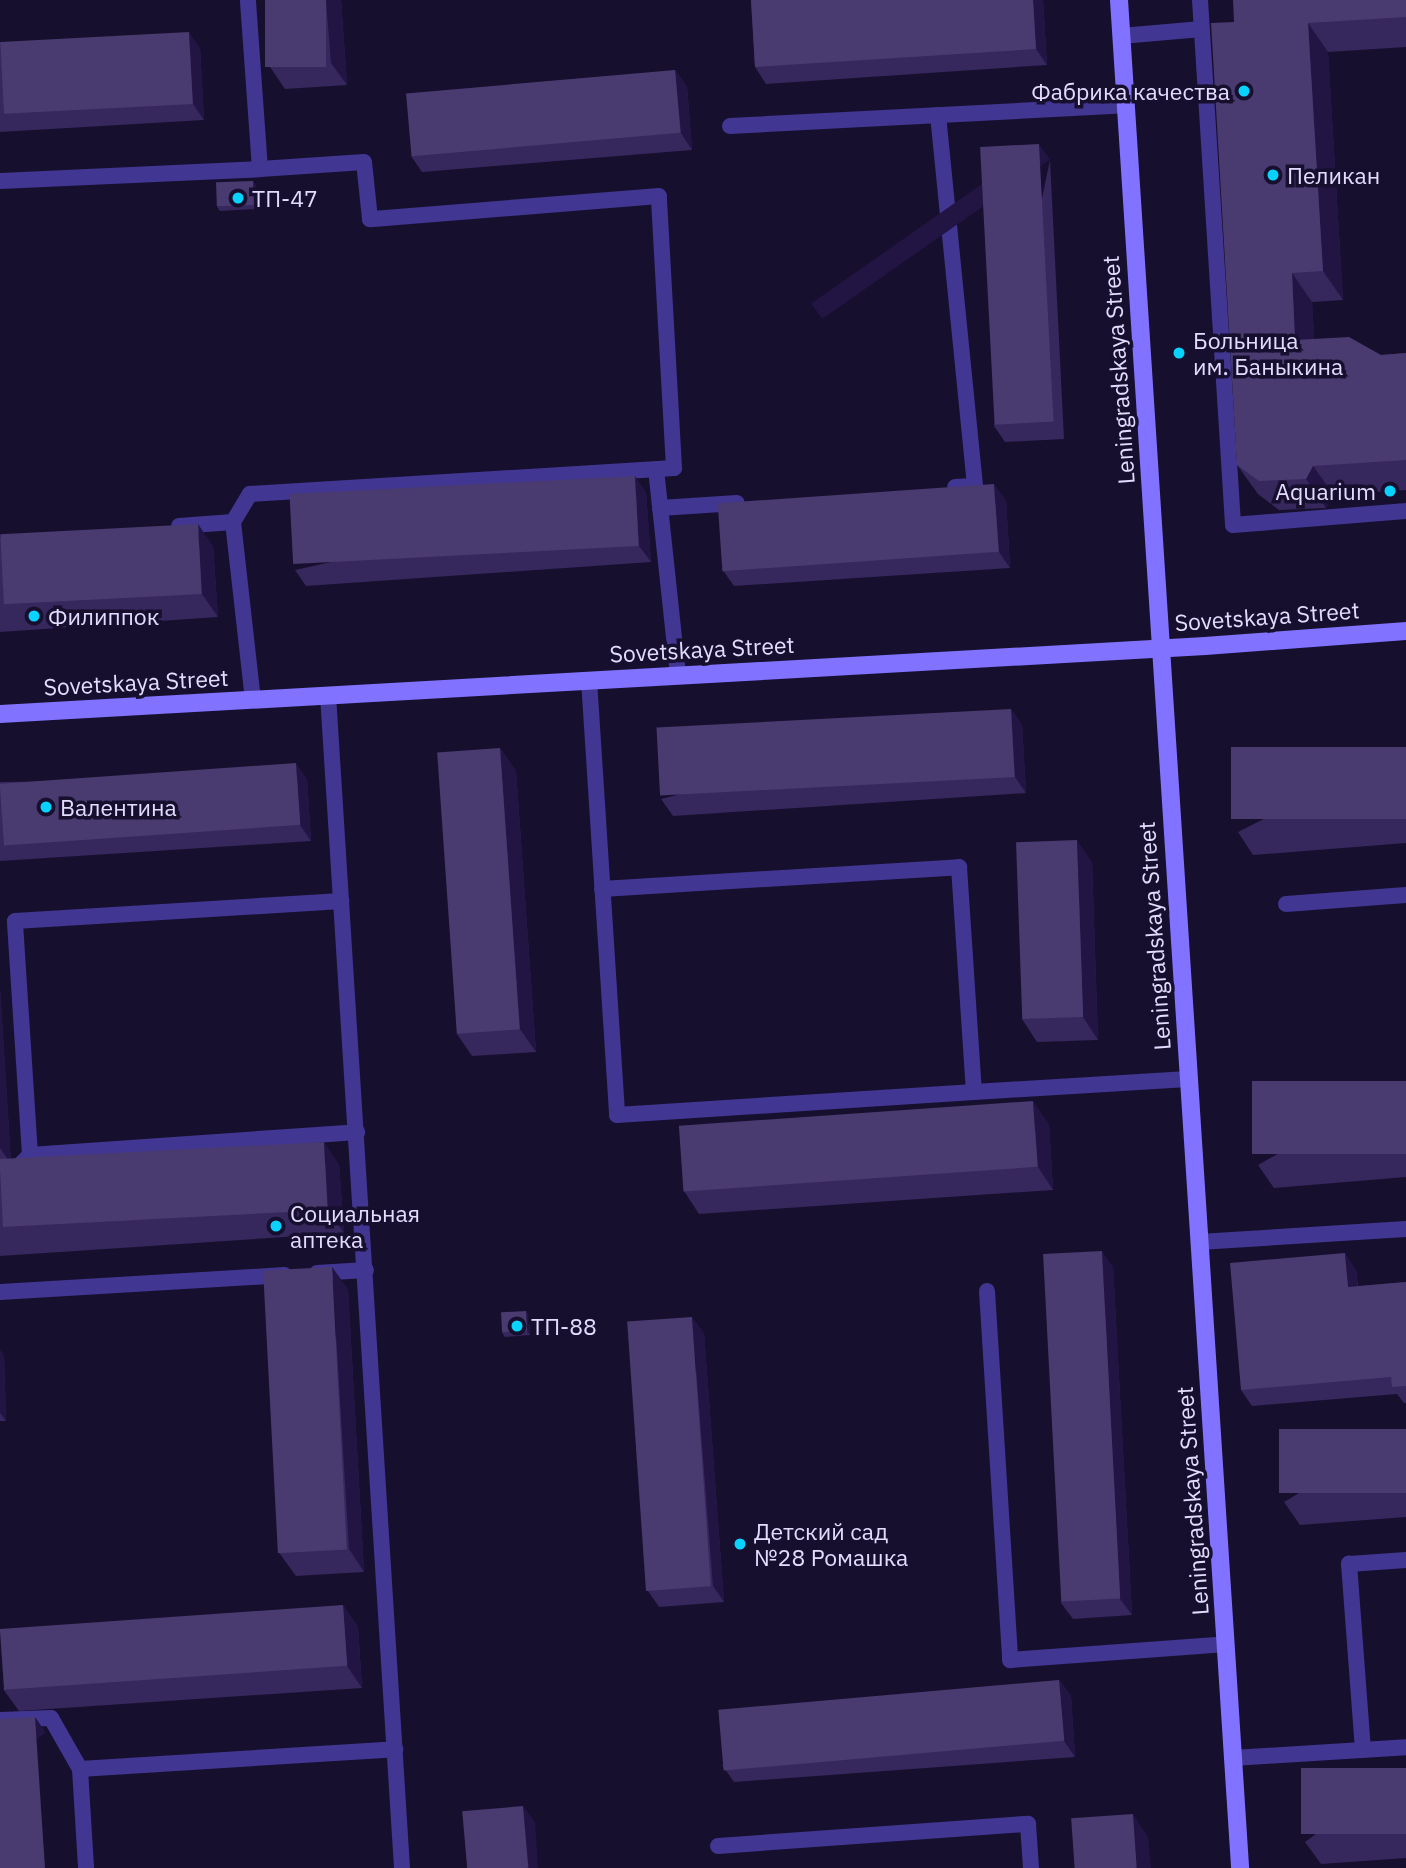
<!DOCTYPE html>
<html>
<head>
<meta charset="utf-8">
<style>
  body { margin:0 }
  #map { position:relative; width:1406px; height:1868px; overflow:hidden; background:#170f2e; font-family:"IBM Plex Sans",sans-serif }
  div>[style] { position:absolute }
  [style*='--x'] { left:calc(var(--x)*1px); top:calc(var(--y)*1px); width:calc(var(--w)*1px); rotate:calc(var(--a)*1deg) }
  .lane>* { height:16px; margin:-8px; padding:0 8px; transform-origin:8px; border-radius:8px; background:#413691 }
  .secondary>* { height:18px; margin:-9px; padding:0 9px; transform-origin:9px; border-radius:9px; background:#8173ff }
  .wall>* { inset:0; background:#36275d }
  .shaded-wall>* { inset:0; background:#221543; transform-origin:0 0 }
  .building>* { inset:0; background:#493a6f; transform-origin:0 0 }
  .dots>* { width:19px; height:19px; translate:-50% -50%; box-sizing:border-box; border:4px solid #170f2e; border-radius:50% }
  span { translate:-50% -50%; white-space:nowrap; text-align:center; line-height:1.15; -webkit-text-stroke:7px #170f2e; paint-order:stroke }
  .poi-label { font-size:23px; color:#e3dcff }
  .right { translate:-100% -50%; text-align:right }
  .left { translate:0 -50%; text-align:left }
  .street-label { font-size:23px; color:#e3dcff }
</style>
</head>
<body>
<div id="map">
  <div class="lane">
    <i style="--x:1200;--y:0;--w:526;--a:86.4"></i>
    <i style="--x:1233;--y:525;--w:174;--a:-4.6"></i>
    <i style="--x:1121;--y:36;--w:81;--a:-4.9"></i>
    <i style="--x:938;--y:115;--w:373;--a:84.3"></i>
    <i style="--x:975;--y:486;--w:20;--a:177"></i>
    <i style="--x:730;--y:126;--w:396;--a:-3"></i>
    <i style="--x:0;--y:181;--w:260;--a:-2.6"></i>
    <i style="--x:260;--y:169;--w:169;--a:-94.1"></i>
    <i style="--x:656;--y:469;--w:207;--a:83.9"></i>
    <i style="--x:660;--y:508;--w:77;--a:-3.7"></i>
    <i style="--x:233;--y:522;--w:33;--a:-59"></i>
    <i style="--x:250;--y:494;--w:425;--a:-3.5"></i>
    <i style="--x:674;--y:468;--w:272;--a:-93.2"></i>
    <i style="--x:659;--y:196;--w:290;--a:175.4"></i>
    <i style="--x:370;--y:219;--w:57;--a:-96"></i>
    <i style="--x:364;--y:162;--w:104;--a:176.1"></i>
    <i style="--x:179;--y:526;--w:54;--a:-4.2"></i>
    <i style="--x:233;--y:522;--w:179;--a:83.6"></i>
    <i style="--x:589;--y:680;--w:436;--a:86.3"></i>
    <i style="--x:617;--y:1115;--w:358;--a:-3.7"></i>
    <i style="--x:328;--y:695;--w:1175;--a:86.39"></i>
    <i style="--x:602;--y:889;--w:358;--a:-3.5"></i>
    <i style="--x:959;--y:867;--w:225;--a:86.2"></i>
    <i style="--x:974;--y:1092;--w:214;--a:-3.5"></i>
    <i style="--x:1286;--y:904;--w:120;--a:-4.3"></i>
    <i style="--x:30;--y:1155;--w:328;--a:-4"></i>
    <i style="--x:0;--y:1175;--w:10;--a:0"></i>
    <i style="--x:10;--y:1175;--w:28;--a:-45"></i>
    <i style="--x:30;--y:1155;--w:234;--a:-93.7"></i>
    <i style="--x:15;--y:921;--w:327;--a:-3.5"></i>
    <i style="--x:1199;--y:1242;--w:207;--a:-3.6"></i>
    <i style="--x:317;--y:1273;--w:49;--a:-3.5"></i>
    <i style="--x:987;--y:1291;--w:370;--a:86.4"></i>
    <i style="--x:1010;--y:1660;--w:217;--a:-4.2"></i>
    <i style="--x:0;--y:1292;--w:285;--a:-3.4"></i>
    <i style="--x:0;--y:1720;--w:51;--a:-2.2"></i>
    <i style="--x:51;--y:1718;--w:59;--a:60.4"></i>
    <i style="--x:80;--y:1769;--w:316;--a:-3.6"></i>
    <i style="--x:1363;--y:1750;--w:187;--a:-94.3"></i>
    <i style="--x:1349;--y:1564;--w:57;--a:-4"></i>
    <i style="--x:1233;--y:1758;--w:173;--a:-3.6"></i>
    <i style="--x:80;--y:1769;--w:99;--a:86.5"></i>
    <i style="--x:718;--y:1846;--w:311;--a:-4.1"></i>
    <i style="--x:1028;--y:1824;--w:44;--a:86.1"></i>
  </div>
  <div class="secondary">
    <i style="--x:1119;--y:0;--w:1872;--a:86.29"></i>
    <i style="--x:0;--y:714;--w:1207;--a:-3.23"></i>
    <i style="--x:1205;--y:646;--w:202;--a:-4.3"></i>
  </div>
  <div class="wall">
    <i style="clip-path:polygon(265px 0,341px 0,347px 85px,285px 89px,270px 67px)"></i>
    <i style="clip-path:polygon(751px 0,1043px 0,1047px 65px,766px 84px,755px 67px)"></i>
    <i style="clip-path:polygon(1406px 0,1406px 47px,1328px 52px,1343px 300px,1312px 302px,1314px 339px,1381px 355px,1406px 353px,1406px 490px,1334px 495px,1326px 508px,1279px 510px,1258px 494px,1237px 465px,1234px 22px)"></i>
    <i style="clip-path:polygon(0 42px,200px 48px,204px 120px,0 132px)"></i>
    <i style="clip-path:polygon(675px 70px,687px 87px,692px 150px,422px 172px,411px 156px)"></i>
    <i style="clip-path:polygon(1050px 160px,1064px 439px,1005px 442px,994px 426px)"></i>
    <i style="clip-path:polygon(253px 181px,256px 186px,257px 209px,220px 211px,217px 207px)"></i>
    <i style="clip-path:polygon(646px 492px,651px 562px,306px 586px,295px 570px)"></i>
    <i style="clip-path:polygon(1006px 500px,1010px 568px,734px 586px,722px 569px)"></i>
    <i style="clip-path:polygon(0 538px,213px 546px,218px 617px,0 632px)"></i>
    <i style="clip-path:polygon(1011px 709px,1022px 725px,1026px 793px,673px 816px,661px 799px)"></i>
    <i style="clip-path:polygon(1406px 747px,1406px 843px,1253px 855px,1238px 832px)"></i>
    <i style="clip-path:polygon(500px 748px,516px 771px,536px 1052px,472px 1056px,457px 1034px)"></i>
    <i style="clip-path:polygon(307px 779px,311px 841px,0 861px,0 782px)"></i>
    <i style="clip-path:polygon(1092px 862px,1098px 1040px,1037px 1042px,1022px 1019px)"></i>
    <i style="clip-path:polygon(0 988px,11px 1163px,339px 1164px,344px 1233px,0 1256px)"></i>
    <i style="clip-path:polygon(1406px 1081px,1406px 1177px,1274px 1188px,1258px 1165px)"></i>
    <i style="clip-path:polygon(1049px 1124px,1053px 1190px,699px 1214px,684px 1191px)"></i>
    <i style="clip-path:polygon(1113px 1267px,1132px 1615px,1073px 1619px,1061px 1603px)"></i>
    <i style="clip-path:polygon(1356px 1270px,1358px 1286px,1406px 1282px,1406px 1403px,1404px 1403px,1397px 1394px,1252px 1406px,1241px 1390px)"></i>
    <i style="clip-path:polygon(348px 1289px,364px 1572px,296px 1576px,280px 1554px)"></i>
    <i style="clip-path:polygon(526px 1311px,529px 1316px,530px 1335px,505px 1337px,502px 1333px)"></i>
    <i style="clip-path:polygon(704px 1333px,724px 1602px,659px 1607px,648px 1591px)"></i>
    <i style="clip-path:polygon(0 1350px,4px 1356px,6px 1421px,0 1421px)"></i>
    <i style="clip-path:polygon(1406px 1429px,1406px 1517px,1300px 1525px,1284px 1502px)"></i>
    <i style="clip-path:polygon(343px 1605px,358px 1627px,362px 1688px,19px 1711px,3px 1689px)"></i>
    <i style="clip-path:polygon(1059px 1680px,1071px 1696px,1075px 1757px,734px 1782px,722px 1765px)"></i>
    <i style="clip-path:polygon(1406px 1768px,1406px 1858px,1321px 1864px,1305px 1842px)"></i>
  </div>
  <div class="shaded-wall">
    <i style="clip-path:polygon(326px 0,341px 0,347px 85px,331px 63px)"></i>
    <i style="clip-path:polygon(1033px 0,1043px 0,1047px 65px,1036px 49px)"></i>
    <i style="clip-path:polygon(1308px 23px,1328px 52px,1343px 300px,1323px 271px)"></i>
    <i style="clip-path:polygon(189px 32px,200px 48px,204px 120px,193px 104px)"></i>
    <i style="clip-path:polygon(675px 70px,687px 87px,692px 150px,681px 133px)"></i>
    <i style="left:1039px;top:144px;width:19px;height:278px;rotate:55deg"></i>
    <i style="clip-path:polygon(253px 181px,256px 186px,257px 209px,254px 205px)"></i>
    <i style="clip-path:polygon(1292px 273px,1312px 302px,1316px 369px,1295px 340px)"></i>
    <i style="clip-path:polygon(1313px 466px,1334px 495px,1326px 508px,1306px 479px)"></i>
    <i style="clip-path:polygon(635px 476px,646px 492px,651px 562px,639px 546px)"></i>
    <i style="clip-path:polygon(994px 484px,1006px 500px,1010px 568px,999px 552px)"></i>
    <i style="clip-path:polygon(198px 524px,213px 546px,218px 617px,202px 594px)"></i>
    <i style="clip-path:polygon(1011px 709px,1022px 725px,1026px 793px,1015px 777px)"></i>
    <i style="clip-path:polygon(500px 748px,516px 771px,536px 1052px,520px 1029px)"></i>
    <i style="clip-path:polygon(296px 763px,307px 779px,311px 841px,300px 825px)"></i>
    <i style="clip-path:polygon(1077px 840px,1092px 862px,1098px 1040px,1083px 1017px)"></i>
    <i style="clip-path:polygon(0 988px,11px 1164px,0 1148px)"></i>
    <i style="clip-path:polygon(1033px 1101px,1049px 1124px,1053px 1190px,1038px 1167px)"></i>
    <i style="clip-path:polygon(324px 1142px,339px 1164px,344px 1233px,328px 1210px)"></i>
    <i style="clip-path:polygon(1102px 1251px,1113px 1267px,1132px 1615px,1120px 1599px)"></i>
    <i style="clip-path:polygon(1345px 1253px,1356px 1270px,1359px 1303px,1348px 1287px)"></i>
    <i style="clip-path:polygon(332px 1267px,348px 1289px,364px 1572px,349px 1549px)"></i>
    <i style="clip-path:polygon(526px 1311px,529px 1316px,530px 1335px,527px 1331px)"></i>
    <i style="clip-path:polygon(692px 1317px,704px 1333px,724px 1602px,713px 1586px)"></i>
    <i style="clip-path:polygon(0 1350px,4px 1356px,6px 1421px,0 1413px)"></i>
    <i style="clip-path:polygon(343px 1605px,358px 1627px,362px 1688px,347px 1666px)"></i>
    <i style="clip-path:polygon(1059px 1680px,1071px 1696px,1075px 1757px,1064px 1741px)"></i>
    <i style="left:35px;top:1717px;width:19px;height:151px;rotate:55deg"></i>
    <i style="clip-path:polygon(523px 1806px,535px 1822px,538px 1868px,528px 1868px)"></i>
    <i style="clip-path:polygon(1133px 1814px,1148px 1837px,1151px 1868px,1137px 1868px)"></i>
  </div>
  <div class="building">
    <i style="left:265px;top:0;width:61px;height:67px"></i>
    <i style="clip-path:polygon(751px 0,1033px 0,1036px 49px,755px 67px)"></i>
    <i style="clip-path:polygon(1233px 0,1406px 0,1406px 17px,1308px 23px,1323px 271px,1292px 273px,1295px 340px,1349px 337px,1381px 355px,1406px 353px,1406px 460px,1313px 466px,1306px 479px,1259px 481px,1237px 465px,1211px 23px,1234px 22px)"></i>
    <i style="left:189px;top:32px;width:72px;height:189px;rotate:87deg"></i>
    <i style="left:675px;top:70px;width:63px;height:270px;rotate:85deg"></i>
    <i style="left:1039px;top:144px;width:278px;height:59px;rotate:87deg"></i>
    <i style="left:253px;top:181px;width:24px;height:37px;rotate:88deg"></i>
    <i style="left:635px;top:476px;width:70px;height:346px;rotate:87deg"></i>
    <i style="left:994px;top:484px;width:68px;height:277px;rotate:86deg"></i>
    <i style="left:198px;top:524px;width:70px;height:198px;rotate:87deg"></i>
    <i style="left:1011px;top:709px;width:68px;height:355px;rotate:87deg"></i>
    <i style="left:1406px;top:747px;width:72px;height:175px;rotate:90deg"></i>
    <i style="left:500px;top:748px;width:282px;height:63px;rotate:86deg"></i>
    <i style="left:296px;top:763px;width:62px;height:297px;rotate:86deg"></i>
    <i style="left:1077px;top:840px;width:177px;height:61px;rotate:88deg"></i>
    <i style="left:1406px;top:1081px;width:73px;height:154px;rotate:90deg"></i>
    <i style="left:1033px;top:1101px;width:66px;height:355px;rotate:86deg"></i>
    <i style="left:324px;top:1142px;width:68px;height:325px;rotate:87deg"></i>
    <i style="left:1102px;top:1251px;width:348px;height:59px;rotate:87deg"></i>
    <i style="clip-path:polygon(1345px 1253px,1348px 1287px,1406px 1282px,1406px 1386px,1392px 1387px,1391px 1377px,1241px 1390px,1230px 1263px)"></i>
    <i style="left:332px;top:1267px;width:283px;height:69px;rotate:87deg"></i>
    <i style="left:526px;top:1311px;width:20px;height:25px;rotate:87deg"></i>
    <i style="left:692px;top:1317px;width:270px;height:65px;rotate:86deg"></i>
    <i style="left:1406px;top:1429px;width:64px;height:127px;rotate:90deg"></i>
    <i style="left:343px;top:1605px;width:61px;height:344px;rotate:86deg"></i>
    <i style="left:1059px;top:1680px;width:61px;height:342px;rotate:85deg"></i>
    <i style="clip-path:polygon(35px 1717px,45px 1868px,0 1868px,0 1719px)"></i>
    <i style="left:1406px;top:1768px;width:66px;height:105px;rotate:90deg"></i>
    <i style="left:523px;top:1806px;width:62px;height:61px;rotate:85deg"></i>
    <i style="left:1133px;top:1814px;width:54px;height:62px;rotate:86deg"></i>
  </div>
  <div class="dots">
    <i style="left:1244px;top:91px;background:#08d3ff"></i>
    <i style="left:1273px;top:175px;background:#08d3ff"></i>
    <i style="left:238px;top:198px;background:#08d3ff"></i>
    <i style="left:1179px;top:353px;background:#08d3ff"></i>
    <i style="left:1390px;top:491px;background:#08d3ff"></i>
    <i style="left:34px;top:616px;background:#08d3ff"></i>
    <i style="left:46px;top:807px;background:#08d3ff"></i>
    <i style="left:276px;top:1226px;background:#08d3ff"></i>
    <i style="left:517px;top:1326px;background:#08d3ff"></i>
    <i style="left:740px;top:1544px;background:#08d3ff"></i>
  </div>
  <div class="poi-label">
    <span class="right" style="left:1230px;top:91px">Фабрика качества</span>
    <span class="left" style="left:1287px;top:175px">Пеликан</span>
    <span class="left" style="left:252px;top:198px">ТП-47</span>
    <span class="left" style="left:1193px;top:353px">Больница<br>им. Баныкина</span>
    <span class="right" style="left:1376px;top:491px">Aquarium</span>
    <span class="left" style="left:48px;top:616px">Филиппок</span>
    <span class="left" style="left:60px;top:807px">Валентина</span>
    <span class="left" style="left:290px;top:1226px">Социальная<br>аптека</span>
    <span class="left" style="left:531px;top:1326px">ТП-88</span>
    <span class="left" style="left:754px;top:1544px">Детский сад<br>№28 Ромашка</span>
  </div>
  <div class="street-label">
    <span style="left:1118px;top:370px;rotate:-94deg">Leningradskaya Street</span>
    <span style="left:1267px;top:616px;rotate:-4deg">Sovetskaya Street</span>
    <span style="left:702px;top:649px;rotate:-3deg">Sovetskaya Street</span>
    <span style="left:136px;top:682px;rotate:-3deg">Sovetskaya Street</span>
    <span style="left:1154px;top:936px;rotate:-94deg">Leningradskaya Street</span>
    <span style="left:1192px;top:1501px;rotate:-94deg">Leningradskaya Street</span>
  </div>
</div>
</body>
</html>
